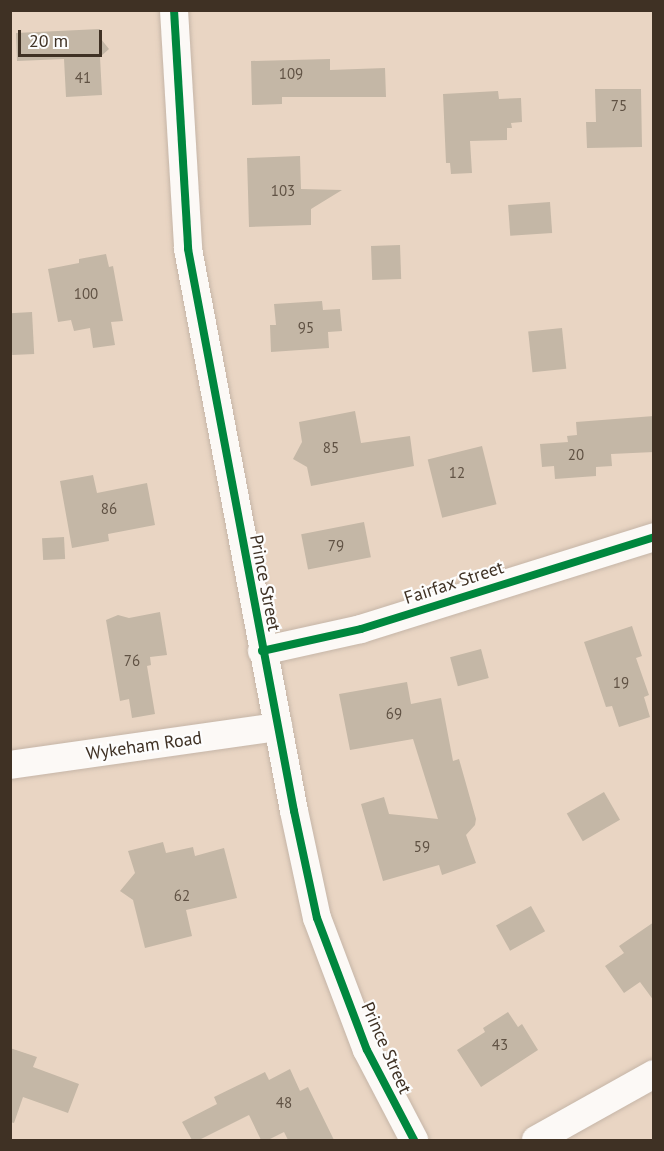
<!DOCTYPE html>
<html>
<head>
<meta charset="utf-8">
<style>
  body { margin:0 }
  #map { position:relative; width:664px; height:1151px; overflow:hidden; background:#e9d5c3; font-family:"PT Sans",sans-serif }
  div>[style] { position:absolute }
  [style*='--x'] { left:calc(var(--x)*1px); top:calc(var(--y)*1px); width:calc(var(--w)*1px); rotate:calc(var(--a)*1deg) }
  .building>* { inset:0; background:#c4b7a6; transform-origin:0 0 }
  .roads { filter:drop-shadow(0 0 2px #c5b5a7) drop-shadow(0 0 2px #c5b5a7) }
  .minor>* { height:28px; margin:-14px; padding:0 14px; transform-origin:14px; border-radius:14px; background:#fcf9f6 }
  .cycleway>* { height:8px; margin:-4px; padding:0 4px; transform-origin:4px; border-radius:4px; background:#00873e }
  span { translate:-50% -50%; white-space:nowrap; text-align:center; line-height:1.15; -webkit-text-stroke:4.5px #fdfdfd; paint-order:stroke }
  .number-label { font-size:15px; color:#605244 }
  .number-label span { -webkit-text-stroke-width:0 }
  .street-label { font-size:18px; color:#3f3124 }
  .frame { position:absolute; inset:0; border:12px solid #3f3124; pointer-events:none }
  .scale { position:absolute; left:18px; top:30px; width:84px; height:27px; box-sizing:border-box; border:3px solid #3f3124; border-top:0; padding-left:8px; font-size:18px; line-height:21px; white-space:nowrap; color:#3f3124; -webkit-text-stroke:4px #fdfdfd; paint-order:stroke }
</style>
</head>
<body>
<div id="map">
  <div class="building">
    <i style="clip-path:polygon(100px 29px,101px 39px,109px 49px,100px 57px,102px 95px,66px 97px,64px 59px,17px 61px,16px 33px)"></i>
    <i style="clip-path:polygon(330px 59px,330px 70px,385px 68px,386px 97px,282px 97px,282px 104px,252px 105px,251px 61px)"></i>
    <i style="clip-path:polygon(595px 89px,641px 89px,642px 147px,587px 148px,586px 122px,596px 122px)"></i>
    <i style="clip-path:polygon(498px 91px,499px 99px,521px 98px,522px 122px,511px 123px,512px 128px,507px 128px,507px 140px,470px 141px,472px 173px,451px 174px,450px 163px,446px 163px,443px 94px)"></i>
    <i style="clip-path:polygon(300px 156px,301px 189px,342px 190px,311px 209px,311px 225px,249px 227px,247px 158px)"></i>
    <i style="left:550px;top:202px;width:31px;height:42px;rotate:86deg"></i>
    <i style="left:400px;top:245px;width:34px;height:29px;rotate:88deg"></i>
    <i style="clip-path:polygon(106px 254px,109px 267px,113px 266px,123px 321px,111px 322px,115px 345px,93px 348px,90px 328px,74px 331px,71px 320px,58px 322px,48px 269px,79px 263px,79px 259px)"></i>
    <i style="clip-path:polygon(322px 301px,323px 310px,340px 309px,342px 331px,328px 332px,329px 348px,271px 352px,270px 325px,276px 325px,274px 304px)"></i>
    <i style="left:32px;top:312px;width:42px;height:22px;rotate:87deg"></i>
    <i style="left:562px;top:328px;width:41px;height:34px;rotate:84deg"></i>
    <i style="clip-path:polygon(355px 411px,361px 443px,410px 436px,414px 466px,311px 486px,307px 467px,293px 459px,302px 442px,299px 422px)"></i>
    <i style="clip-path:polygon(654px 416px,654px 452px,611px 454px,612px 466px,596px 467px,596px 476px,555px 479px,554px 466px,542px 467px,540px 444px,568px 442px,567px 436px,577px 435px,576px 422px)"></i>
    <i style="left:482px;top:446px;width:60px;height:56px;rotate:76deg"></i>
    <i style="clip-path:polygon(93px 475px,97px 493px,147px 483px,155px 525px,108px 534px,109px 541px,72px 548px,60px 481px)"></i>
    <i style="left:364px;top:522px;width:36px;height:64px;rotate:79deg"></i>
    <i style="left:64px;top:537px;width:22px;height:22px;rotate:87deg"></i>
    <i style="clip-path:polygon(160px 612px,167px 655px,150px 657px,151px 665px,147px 666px,155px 714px,132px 718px,129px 699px,120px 701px,106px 620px,118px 615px,129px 618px)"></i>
    <i style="clip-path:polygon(632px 626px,642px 656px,636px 658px,649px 695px,644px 697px,650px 717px,619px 727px,612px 706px,606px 707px,584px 642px)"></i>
    <i style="left:481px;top:649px;width:30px;height:32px;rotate:75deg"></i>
    <i style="clip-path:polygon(407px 682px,411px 704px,441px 698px,453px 761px,459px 759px,476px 819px,475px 825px,466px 835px,476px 863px,442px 875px,439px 865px,383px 881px,361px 804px,384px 797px,389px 814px,438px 819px,413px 739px,350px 750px,339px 694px)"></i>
    <i style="left:604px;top:792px;width:32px;height:43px;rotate:60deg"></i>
    <i style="clip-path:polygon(163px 842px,166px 853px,193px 847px,195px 856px,224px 848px,237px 898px,186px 910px,192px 936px,145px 948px,133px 900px,120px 891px,135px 873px,128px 851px)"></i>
    <i style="left:531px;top:906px;width:29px;height:40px;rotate:61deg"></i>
    <i style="clip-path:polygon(654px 922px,654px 1001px,640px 982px,624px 993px,605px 966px,624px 953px,619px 946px)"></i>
    <i style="clip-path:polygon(508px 1012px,518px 1027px,522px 1024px,538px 1050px,481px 1087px,457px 1050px,485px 1032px,483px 1028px)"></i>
    <i style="clip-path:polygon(10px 1048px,37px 1057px,33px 1067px,79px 1084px,68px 1113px,23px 1097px,14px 1123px,10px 1122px)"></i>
    <i style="clip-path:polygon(290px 1069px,300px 1091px,308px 1087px,334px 1140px,288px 1140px,284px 1132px,268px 1140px,261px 1140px,249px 1115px,199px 1140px,192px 1140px,182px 1122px,217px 1104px,214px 1097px,265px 1072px,269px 1080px)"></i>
  </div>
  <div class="roads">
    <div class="minor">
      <i style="--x:174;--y:10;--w:239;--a:86.6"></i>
      <i style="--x:188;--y:249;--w:572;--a:79.32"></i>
      <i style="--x:294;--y:811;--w:109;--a:77.9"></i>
      <i style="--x:317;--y:918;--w:141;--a:69.3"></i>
      <i style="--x:367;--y:1050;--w:102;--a:62.4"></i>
      <i style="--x:262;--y:651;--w:101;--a:-12.5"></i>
      <i style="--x:361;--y:629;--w:307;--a:-17.4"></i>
      <i style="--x:10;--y:765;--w:271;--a:-8.1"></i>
      <i style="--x:536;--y:1140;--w:135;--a:-29.2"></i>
    </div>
  </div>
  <div class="cycleway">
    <i style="--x:174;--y:10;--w:239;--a:86.6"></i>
    <i style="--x:188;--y:249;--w:572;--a:79.32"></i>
    <i style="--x:294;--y:811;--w:109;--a:77.9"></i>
    <i style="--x:317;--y:918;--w:141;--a:69.3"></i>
    <i style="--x:367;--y:1050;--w:102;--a:62.4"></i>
    <i style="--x:262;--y:651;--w:101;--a:-12.5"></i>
    <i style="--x:361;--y:629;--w:307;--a:-17.4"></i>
  </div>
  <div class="number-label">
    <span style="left:291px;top:74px">109</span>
    <span style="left:83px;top:78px">41</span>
    <span style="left:619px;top:106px">75</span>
    <span style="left:283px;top:191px">103</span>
    <span style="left:86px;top:294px">100</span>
    <span style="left:306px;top:328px">95</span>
    <span style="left:331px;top:448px">85</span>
    <span style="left:576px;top:455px">20</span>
    <span style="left:457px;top:473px">12</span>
    <span style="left:109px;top:509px">86</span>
    <span style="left:336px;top:546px">79</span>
    <span style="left:132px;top:661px">76</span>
    <span style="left:621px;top:683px">19</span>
    <span style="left:394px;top:714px">69</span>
    <span style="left:422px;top:847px">59</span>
    <span style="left:182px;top:896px">62</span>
    <span style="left:500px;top:1045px">43</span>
    <span style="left:284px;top:1103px">48</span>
  </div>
  <div class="street-label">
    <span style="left:265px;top:583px;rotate:79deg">Prince Street</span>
    <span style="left:454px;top:583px;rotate:-18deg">Fairfax Street</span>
    <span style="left:144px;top:746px;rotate:-8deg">Wykeham Road</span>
    <span style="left:386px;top:1048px;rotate:66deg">Prince Street</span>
  </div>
  <div class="frame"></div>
  <div class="scale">20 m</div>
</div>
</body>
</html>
